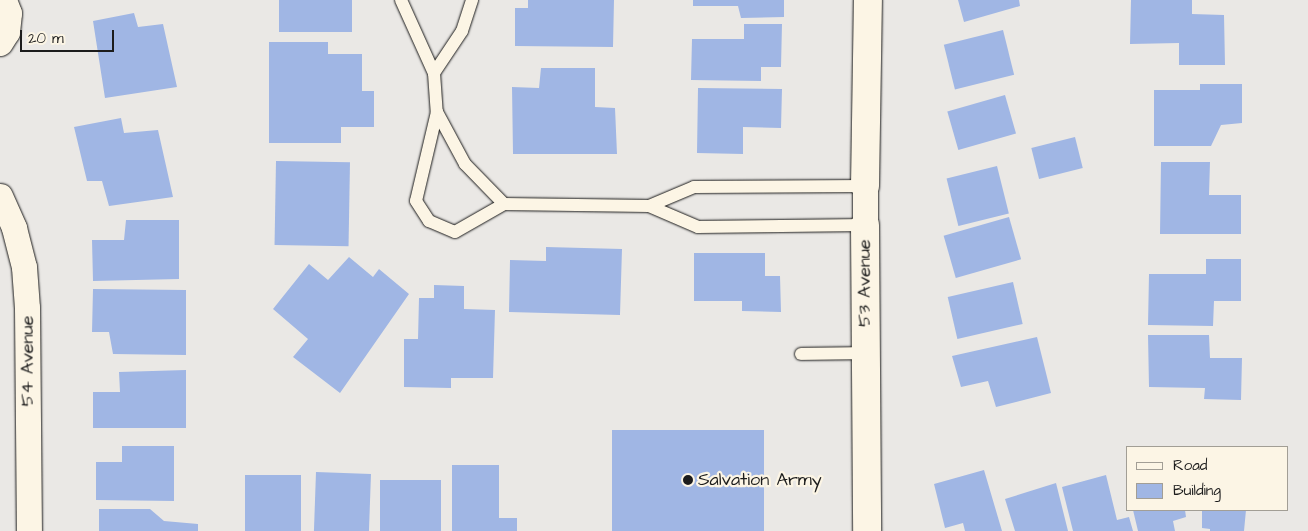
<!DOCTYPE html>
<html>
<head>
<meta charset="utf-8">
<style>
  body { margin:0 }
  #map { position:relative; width:1308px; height:531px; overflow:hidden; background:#eae8e5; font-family:"Architects Daughter",sans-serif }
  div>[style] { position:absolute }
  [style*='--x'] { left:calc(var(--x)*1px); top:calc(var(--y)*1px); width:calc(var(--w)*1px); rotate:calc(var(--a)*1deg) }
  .building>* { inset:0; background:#a0b6e4; transform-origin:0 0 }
  .roads { filter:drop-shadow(0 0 1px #1c1c1c) drop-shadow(0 0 1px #1c1c1c) }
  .lane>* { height:12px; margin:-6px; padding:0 6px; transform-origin:6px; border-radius:6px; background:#fcf5e5 }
  .street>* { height:25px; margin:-12.5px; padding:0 12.5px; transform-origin:12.5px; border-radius:12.5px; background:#fcf5e5 }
  .secondary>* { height:28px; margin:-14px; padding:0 14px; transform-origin:14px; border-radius:14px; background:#fcf5e5 }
  .dots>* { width:14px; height:14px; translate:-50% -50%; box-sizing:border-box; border:2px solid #fcf5e5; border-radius:50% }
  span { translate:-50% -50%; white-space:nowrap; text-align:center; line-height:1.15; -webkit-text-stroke:4.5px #fcf5e5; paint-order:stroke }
  .street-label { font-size:18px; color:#1c1c1c }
  .poi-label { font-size:18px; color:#1c1c1c }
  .left { translate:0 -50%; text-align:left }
  .legend { position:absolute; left:1126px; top:446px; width:162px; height:65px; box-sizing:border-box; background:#fcf5e5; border:1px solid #a29e95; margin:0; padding:6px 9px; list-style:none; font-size:15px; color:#1c1c1c }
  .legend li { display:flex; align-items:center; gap:10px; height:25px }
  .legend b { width:25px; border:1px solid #a29e95 }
  .scale { position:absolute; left:20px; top:30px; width:94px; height:22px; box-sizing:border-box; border:2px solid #1c1c1c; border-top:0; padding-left:6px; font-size:15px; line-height:18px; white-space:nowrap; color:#1c1c1c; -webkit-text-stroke:4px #fcf5e5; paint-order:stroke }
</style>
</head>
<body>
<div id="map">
  <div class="building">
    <i style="left:279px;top:0;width:73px;height:32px"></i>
    <i style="clip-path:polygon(528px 0,614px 0,613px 47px,515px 46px,515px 8px,528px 8px)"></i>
    <i style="clip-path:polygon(693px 0,784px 0,784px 17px,741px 18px,738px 6px,693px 6px)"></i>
    <i style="clip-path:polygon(958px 0,1019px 0,1020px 6px,964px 22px)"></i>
    <i style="clip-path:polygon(1131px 0,1192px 0,1192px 14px,1224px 15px,1225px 65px,1179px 65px,1179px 43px,1130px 44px)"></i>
    <i style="clip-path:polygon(134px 13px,138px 27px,163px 24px,177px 87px,105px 98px,93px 21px)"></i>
    <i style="clip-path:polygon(744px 24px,782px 24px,781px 67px,761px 67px,761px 81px,691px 80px,692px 39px,744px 39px)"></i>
    <i style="left:1003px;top:30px;width:46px;height:61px;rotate:76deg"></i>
    <i style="clip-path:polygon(269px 42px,328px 42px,328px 54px,362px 54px,362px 91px,374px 91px,374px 127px,341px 127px,341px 143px,269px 143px)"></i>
    <i style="clip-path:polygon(541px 68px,595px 68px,595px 107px,615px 108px,617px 154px,513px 154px,512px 87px,539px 88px)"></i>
    <i style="clip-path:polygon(1200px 84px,1242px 84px,1242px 123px,1221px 125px,1211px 146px,1154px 146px,1154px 90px,1200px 90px)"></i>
    <i style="clip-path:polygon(698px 88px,782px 89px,781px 128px,743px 127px,743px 154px,697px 153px)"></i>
    <i style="left:1005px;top:95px;width:40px;height:60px;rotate:74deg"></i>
    <i style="clip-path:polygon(121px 118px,124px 133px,158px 130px,173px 197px,109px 206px,102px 181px,87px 181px,74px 127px)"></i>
    <i style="left:1075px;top:137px;width:32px;height:45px;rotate:76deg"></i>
    <i style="left:276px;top:161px;width:74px;height:84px;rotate:1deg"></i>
    <i style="clip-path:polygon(1161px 162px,1210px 162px,1209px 195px,1241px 195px,1241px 234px,1160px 234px)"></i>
    <i style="left:997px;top:166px;width:49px;height:52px;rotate:76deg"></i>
    <i style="left:1009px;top:217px;width:44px;height:68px;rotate:74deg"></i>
    <i style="clip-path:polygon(126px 220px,179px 220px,179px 279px,93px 281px,92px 240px,124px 240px)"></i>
    <i style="clip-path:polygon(546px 247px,622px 249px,620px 315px,509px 312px,510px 260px,546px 261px)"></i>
    <i style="clip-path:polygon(694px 253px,765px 253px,765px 276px,780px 276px,781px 312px,742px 311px,742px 301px,694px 301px)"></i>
    <i style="clip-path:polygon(349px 257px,373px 277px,379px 269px,409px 294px,340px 393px,293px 357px,308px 339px,273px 309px,309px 264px,328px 280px)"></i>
    <i style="clip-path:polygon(1206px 259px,1241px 259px,1241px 301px,1214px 301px,1213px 326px,1148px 325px,1149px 274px,1206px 274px)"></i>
    <i style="left:1013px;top:282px;width:43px;height:67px;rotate:77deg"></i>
    <i style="clip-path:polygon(434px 285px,464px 286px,464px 309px,495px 310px,493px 378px,451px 378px,451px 388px,404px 387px,404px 339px,418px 339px,419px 298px,434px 298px)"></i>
    <i style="clip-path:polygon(93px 289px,186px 290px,186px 355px,113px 354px,109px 332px,92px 332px)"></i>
    <i style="clip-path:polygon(1148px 335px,1209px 335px,1210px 358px,1242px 358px,1241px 400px,1204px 399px,1205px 388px,1149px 387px)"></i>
    <i style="clip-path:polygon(1037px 337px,1051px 393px,996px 407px,988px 381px,961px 387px,952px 356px)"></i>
    <i style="clip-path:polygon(186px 370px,186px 428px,93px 428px,93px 392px,120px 392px,119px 372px)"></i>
    <i style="left:612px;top:430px;width:152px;height:101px"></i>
    <i style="clip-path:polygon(122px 446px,174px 446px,174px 501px,96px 500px,96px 462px,122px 462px)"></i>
    <i style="clip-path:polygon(452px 465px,499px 465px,499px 518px,517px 518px,517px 531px,452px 531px)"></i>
    <i style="clip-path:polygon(984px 470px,1002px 531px,965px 531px,963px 523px,945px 528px,934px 484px)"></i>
    <i style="left:316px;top:472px;width:55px;height:59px;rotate:2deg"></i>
    <i style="left:245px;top:475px;width:56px;height:56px"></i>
    <i style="clip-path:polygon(1106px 475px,1117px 520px,1129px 517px,1133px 531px,1073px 531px,1062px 487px)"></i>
    <i style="left:380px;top:480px;width:61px;height:51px"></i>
    <i style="clip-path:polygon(1056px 483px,1068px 531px,1015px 531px,1005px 499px)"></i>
    <i style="clip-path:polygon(99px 509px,150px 509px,164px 521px,198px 524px,198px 531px,99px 531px)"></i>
    <i style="clip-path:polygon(1133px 510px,1185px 510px,1186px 517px,1173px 521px,1175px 531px,1138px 531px)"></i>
    <i style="clip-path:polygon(1202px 510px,1246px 510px,1244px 531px,1210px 531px,1210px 529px,1202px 528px)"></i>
  </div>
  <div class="roads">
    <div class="lane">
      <i style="--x:401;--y:0;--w:80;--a:65.7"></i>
      <i style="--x:434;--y:73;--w:39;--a:86"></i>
      <i style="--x:434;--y:73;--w:50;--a:-56.3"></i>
      <i style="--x:462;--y:31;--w:33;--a:-72"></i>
      <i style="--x:504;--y:204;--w:56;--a:-134.3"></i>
      <i style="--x:465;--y:164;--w:59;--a:-118.3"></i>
      <i style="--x:437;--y:112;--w:91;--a:103.3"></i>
      <i style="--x:416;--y:201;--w:24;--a:57"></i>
      <i style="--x:429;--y:221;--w:28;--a:23"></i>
      <i style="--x:455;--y:232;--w:56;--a:-29.7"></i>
      <i style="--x:504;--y:204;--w:145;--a:0.8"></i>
      <i style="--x:649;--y:206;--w:49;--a:-22.9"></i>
      <i style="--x:694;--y:187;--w:171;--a:-0.3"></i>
      <i style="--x:649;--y:206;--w:53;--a:23.2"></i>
      <i style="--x:698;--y:227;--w:167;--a:-0.7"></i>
      <i style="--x:801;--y:354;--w:65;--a:-0.9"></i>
    </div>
    <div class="street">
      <i style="--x:0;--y:43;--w:13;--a:-58"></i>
      <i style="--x:7;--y:32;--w:19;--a:-84"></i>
      <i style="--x:9;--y:13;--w:14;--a:-111"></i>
      <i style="--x:865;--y:186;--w:39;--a:90"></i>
      <i style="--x:0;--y:196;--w:35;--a:66"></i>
      <i style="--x:14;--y:228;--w:40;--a:75.6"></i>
      <i style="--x:24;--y:267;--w:41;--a:85.8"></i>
      <i style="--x:27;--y:308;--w:223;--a:89.5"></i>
    </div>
    <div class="secondary">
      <i style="--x:865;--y:186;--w:186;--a:-89.1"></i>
      <i style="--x:865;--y:225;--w:306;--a:89.6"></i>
    </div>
  </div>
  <div class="dots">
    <i style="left:688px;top:480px;background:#1c1c1c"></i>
  </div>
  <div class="street-label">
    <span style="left:865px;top:283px;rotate:-90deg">53 Avenue</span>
    <span style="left:28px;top:361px;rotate:-90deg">54 Avenue</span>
  </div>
  <div class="poi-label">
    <span class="left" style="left:698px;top:480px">Salvation Army</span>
  </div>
  <ul class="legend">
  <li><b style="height:6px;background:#fcf5e5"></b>Road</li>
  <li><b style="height:14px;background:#a0b6e4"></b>Building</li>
  </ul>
  <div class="scale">20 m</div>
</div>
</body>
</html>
